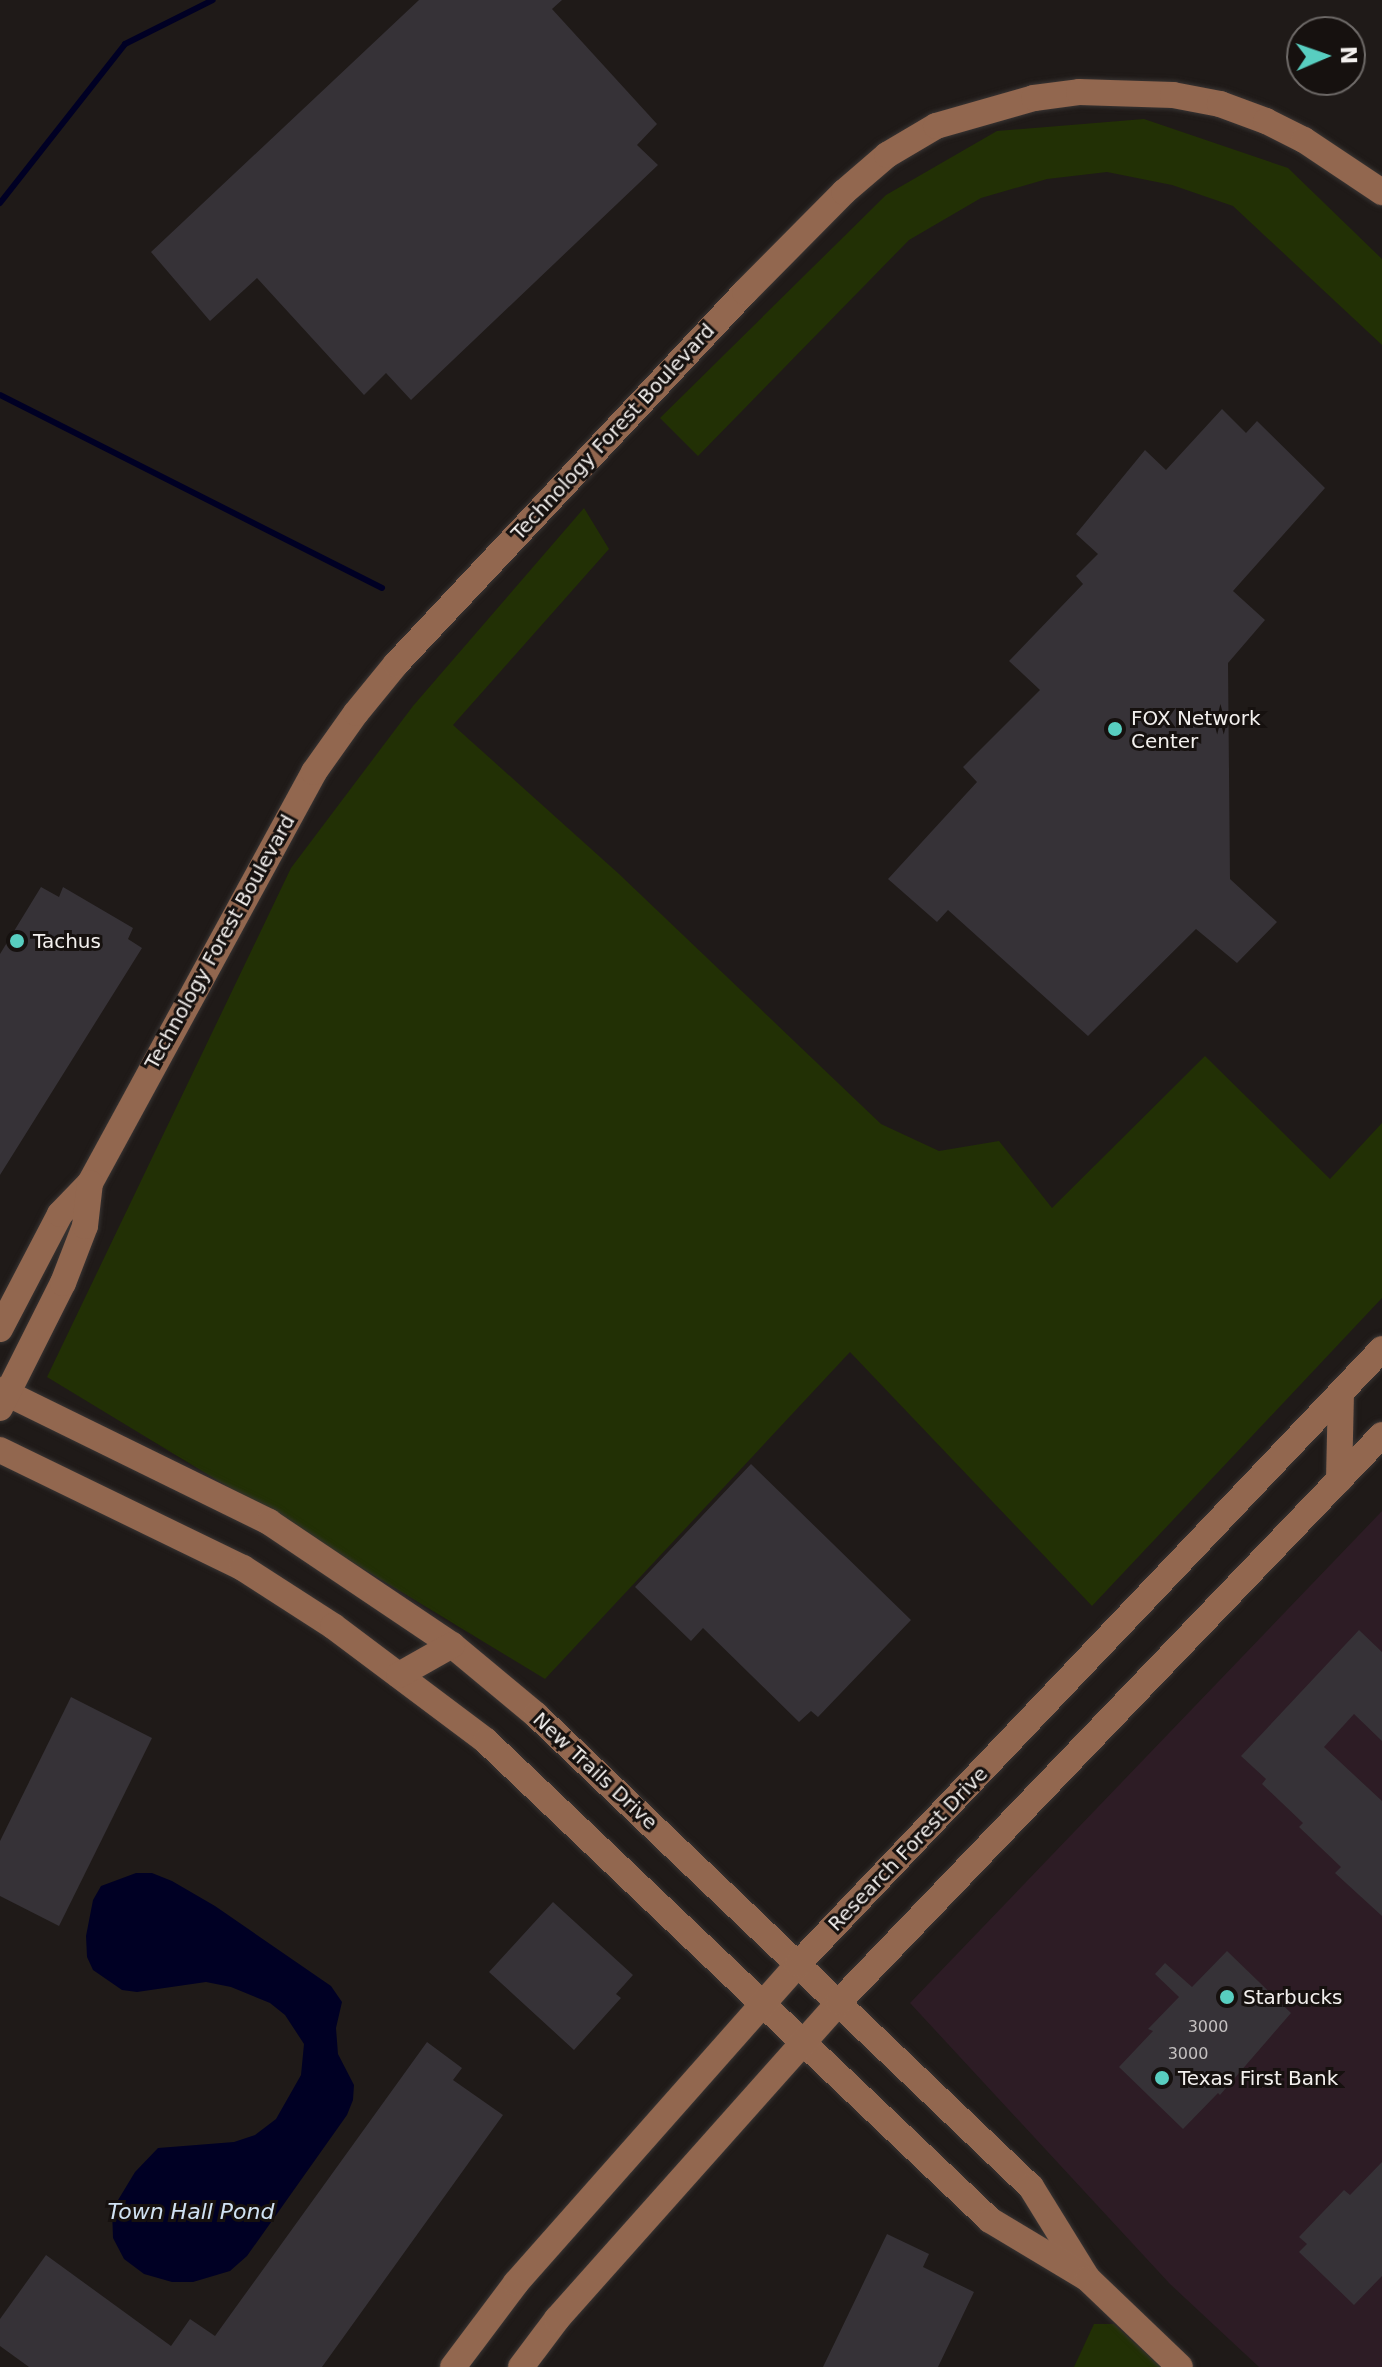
<!DOCTYPE html>
<html>
<head>
<meta charset="utf-8">
<style>
  body { margin:0 }
  #map { position:relative; width:1382px; height:2367px; overflow:hidden; background:#1f1a18; font-family:"DejaVu Sans",sans-serif }
  div>[style] { position:absolute }
  [style*='--x'] { left:calc(var(--x)*1px); top:calc(var(--y)*1px); width:calc(var(--w)*1px); rotate:calc(var(--a)*1deg) }
  .commercial>* { inset:0; background:#2d1c25 }
  .green>* { inset:0; background:#223005 }
  .water>* { inset:0; background:#000024 }
  .stream>* { height:6px; margin:-3px; padding:0 3px; transform-origin:3px; border-radius:3px; background:#000024 }
  .building>* { inset:0; background:#363237 }
  .roads { filter:drop-shadow(0 0 2px #383433) drop-shadow(0 0 2px #383433) }
  .secondary>* { height:26px; margin:-13px; padding:0 13px; transform-origin:13px; border-radius:13px; background:#92674f }
  .dots>* { width:22px; height:22px; translate:-50% -50%; box-sizing:border-box; border:4px solid #16110f; border-radius:50% }
  span { translate:-50% -50%; white-space:nowrap; text-align:center; line-height:1.15; -webkit-text-stroke:6px #16110f; paint-order:stroke }
  .number-label { font-size:16px; color:#c4c0c0 }
  .number-label span { -webkit-text-stroke-width:0 }
  .street-label { font-size:20px; color:#f3f0ee }
  .poi-label { font-size:20px; color:#f3f0ee }
  .left { translate:0 -50%; text-align:left }
  .water-label { font-size:22px; color:#d0e2f3; font-style:italic }
  .north { position:absolute; left:1286px; top:16px; width:80px; height:80px; box-sizing:border-box; background:#16110f; border:2px solid #6e6a68; border-radius:50%; rotate:88deg; font-size:22px; font-weight:700; line-height:32px; text-align:center; color:#f3f0ee }
  .north::after { content:''; display:block; margin:auto; width:28px; height:36px; background:#58cec0; clip-path:polygon(50% 0,100% 100%,50% 72%,0 100%) }
</style>
</head>
<body>
<div id="map">
  <div class="commercial">
    <i style="clip-path:polygon(1382px 1511px,1382px 2367px,1259px 2367px,1170px 2284px,910px 2003px)"></i>
  </div>
  <div class="green">
    <i style="clip-path:polygon(1144px 119px,1288px 168px,1382px 259px,1382px 345px,1233px 206px,1172px 185px,1107px 172px,1047px 179px,981px 198px,909px 240px,698px 456px,660px 418px,886px 195px,997px 131px)"></i>
    <i style="clip-path:polygon(584px 508px,609px 549px,453px 725px,619px 874px,881px 1124px,939px 1151px,999px 1141px,1052px 1208px,1205px 1056px,1330px 1179px,1382px 1123px,1382px 1298px,1092px 1606px,850px 1352px,545px 1679px,47px 1377px,291px 868px,413px 706px)"></i>
    <i style="clip-path:polygon(1094px 2324px,1114px 2324px,1161px 2367px,1074px 2367px)"></i>
  </div>
  <div class="water">
    <i style="clip-path:polygon(136px 1873px,152px 1873px,172px 1881px,215px 1906px,331px 1986px,342px 2002px,336px 2028px,338px 2054px,354px 2085px,353px 2100px,347px 2115px,247px 2256px,230px 2271px,193px 2282px,172px 2282px,144px 2274px,124px 2259px,113px 2238px,112px 2210px,135px 2172px,158px 2148px,234px 2142px,255px 2135px,276px 2119px,301px 2075px,304px 2044px,285px 2015px,270px 2003px,231px 1987px,206px 1982px,137px 1992px,122px 1990px,93px 1970px,87px 1957px,86px 1936px,93px 1900px,101px 1886px)"></i>
  </div>
  <div class="stream">
    <i style="--x:0;--y:203;--w:202;--a:-51.8"></i>
    <i style="--x:125;--y:44;--w:98;--a:-26.6"></i>
    <i style="--x:0;--y:395;--w:428;--a:26.8"></i>
  </div>
  <div class="building">
    <i style="clip-path:polygon(419px 0,562px 0,552px 9px,657px 124px,637px 145px,658px 165px,411px 400px,386px 373px,364px 395px,257px 278px,210px 321px,151px 252px)"></i>
    <i style="clip-path:polygon(1222px 409px,1246px 433px,1257px 421px,1325px 488px,1233px 591px,1265px 620px,1228px 663px,1230px 879px,1277px 922px,1237px 963px,1196px 929px,1088px 1036px,948px 910px,937px 922px,888px 879px,977px 782px,963px 767px,1040px 690px,1009px 661px,1083px 584px,1076px 576px,1098px 554px,1076px 534px,1145px 450px,1166px 470px)"></i>
    <i style="clip-path:polygon(41px 887px,59px 897px,63px 887px,133px 928px,128px 939px,142px 948px,0 1175px,0 954px)"></i>
    <i style="clip-path:polygon(751px 1464px,911px 1620px,818px 1717px,811px 1711px,799px 1722px,703px 1628px,691px 1641px,635px 1587px)"></i>
    <i style="clip-path:polygon(1359px 1630px,1382px 1652px,1382px 1741px,1354px 1714px,1324px 1747px,1382px 1801px,1382px 1916px,1335px 1873px,1341px 1867px,1299px 1827px,1303px 1823px,1262px 1784px,1266px 1779px,1241px 1756px)"></i>
    <i style="clip-path:polygon(71px 1697px,152px 1738px,59px 1926px,0 1896px,0 1841px)"></i>
    <i style="clip-path:polygon(553px 1902px,633px 1975px,616px 1994px,621px 1998px,574px 2050px,489px 1972px)"></i>
    <i style="clip-path:polygon(1227px 1951px,1291px 2013px,1220px 2095px,1218px 2093px,1183px 2129px,1119px 2067px,1153px 2031px,1148px 2029px,1179px 1997px,1155px 1974px,1165px 1963px,1192px 1987px)"></i>
    <i style="clip-path:polygon(427px 2042px,462px 2068px,453px 2080px,503px 2115px,322px 2367px,29px 2367px,0 2346px,0 2319px,46px 2255px,171px 2346px,190px 2319px,215px 2336px)"></i>
    <i style="clip-path:polygon(1382px 2162px,1382px 2276px,1354px 2305px,1299px 2252px,1307px 2244px,1299px 2237px,1344px 2190px,1350px 2195px)"></i>
    <i style="clip-path:polygon(887px 2234px,929px 2254px,923px 2267px,974px 2292px,938px 2367px,823px 2367px)"></i>
  </div>
  <div class="roads">
    <div class="secondary">
      <i style="--x:0;--y:1329;--w:130;--a:-62.4"></i>
      <i style="--x:60;--y:1214;--w:43;--a:-45.9"></i>
      <i style="--x:90;--y:1183;--w:468;--a:-61.4"></i>
      <i style="--x:314;--y:772;--w:72;--a:-54.6"></i>
      <i style="--x:356;--y:713;--w:63;--a:-50.8"></i>
      <i style="--x:396;--y:664;--w:510;--a:-46.83"></i>
      <i style="--x:745;--y:292;--w:141;--a:-45.3"></i>
      <i style="--x:844;--y:192;--w:57;--a:-40.7"></i>
      <i style="--x:887;--y:155;--w:57;--a:-30.6"></i>
      <i style="--x:936;--y:126;--w:102;--a:-15.9"></i>
      <i style="--x:1034;--y:98;--w:45;--a:-7.6"></i>
      <i style="--x:1079;--y:92;--w:94;--a:1.8"></i>
      <i style="--x:1173;--y:95;--w:48;--a:10.8"></i>
      <i style="--x:1220;--y:104;--w:49;--a:20.3"></i>
      <i style="--x:1266;--y:121;--w:42;--a:26.6"></i>
      <i style="--x:1304;--y:140;--w:94;--a:33.7"></i>
      <i style="--x:0;--y:1390;--w:300;--a:26.1"></i>
      <i style="--x:269;--y:1522;--w:220;--a:33.9"></i>
      <i style="--x:452;--y:1645;--w:109;--a:39.8"></i>
      <i style="--x:536;--y:1715;--w:684;--a:43.64"></i>
      <i style="--x:1031;--y:2187;--w:105;--a:58.3"></i>
      <i style="--x:0;--y:1408;--w:140;--a:-63.3"></i>
      <i style="--x:63;--y:1283;--w:61;--a:-68.9"></i>
      <i style="--x:85;--y:1226;--w:43;--a:-83.4"></i>
      <i style="--x:0;--y:1450;--w:270;--a:25.9"></i>
      <i style="--x:243;--y:1568;--w:107;--a:32.8"></i>
      <i style="--x:333;--y:1626;--w:191;--a:36.9"></i>
      <i style="--x:486;--y:1741;--w:695;--a:43.54"></i>
      <i style="--x:990;--y:2220;--w:114;--a:31"></i>
      <i style="--x:1088;--y:2279;--w:127;--a:43.7"></i>
      <i style="--x:1339;--y:1480;--w:87;--a:-88.7"></i>
      <i style="--x:399;--y:1675;--w:61;--a:-29.5"></i>
      <i style="--x:453;--y:2367;--w:105;--a:-53.1"></i>
      <i style="--x:516;--y:2283;--w:426;--a:-48.5"></i>
      <i style="--x:798;--y:1964;--w:848;--a:-46.48"></i>
      <i style="--x:521;--y:2367;--w:60;--a:-53.1"></i>
      <i style="--x:557;--y:2319;--w:424;--a:-48.3"></i>
      <i style="--x:839;--y:2002;--w:785;--a:-46.24"></i>
    </div>
  </div>
  <div class="dots">
    <i style="left:1115px;top:729px;background:#58cec0"></i>
    <i style="left:17px;top:941px;background:#58cec0"></i>
    <i style="left:1227px;top:1997px;background:#58cec0"></i>
    <i style="left:1162px;top:2078px;background:#58cec0"></i>
  </div>
  <div class="number-label">
    <span style="left:1208px;top:2027px">3000</span>
    <span style="left:1188px;top:2054px">3000</span>
  </div>
  <div class="street-label">
    <span style="left:613px;top:432px;rotate:-47deg">Technology Forest Boulevard</span>
    <span style="left:220px;top:942px;rotate:-61deg">Technology Forest Boulevard</span>
    <span style="left:595px;top:1771px;rotate:43deg">New Trails Drive</span>
    <span style="left:908px;top:1849px;rotate:-46deg">Research Forest Drive</span>
  </div>
  <div class="poi-label">
    <span class="left" style="left:1131px;top:730px">FOX Network<br>Center</span>
    <span class="left" style="left:33px;top:941px">Tachus</span>
    <span class="left" style="left:1243px;top:1997px">Starbucks</span>
    <span class="left" style="left:1178px;top:2078px">Texas First Bank</span>
  </div>
  <div class="water-label">
    <span style="left:191px;top:2212px">Town Hall Pond</span>
  </div>
  <div class="north">N</div>
</div>
</body>
</html>
